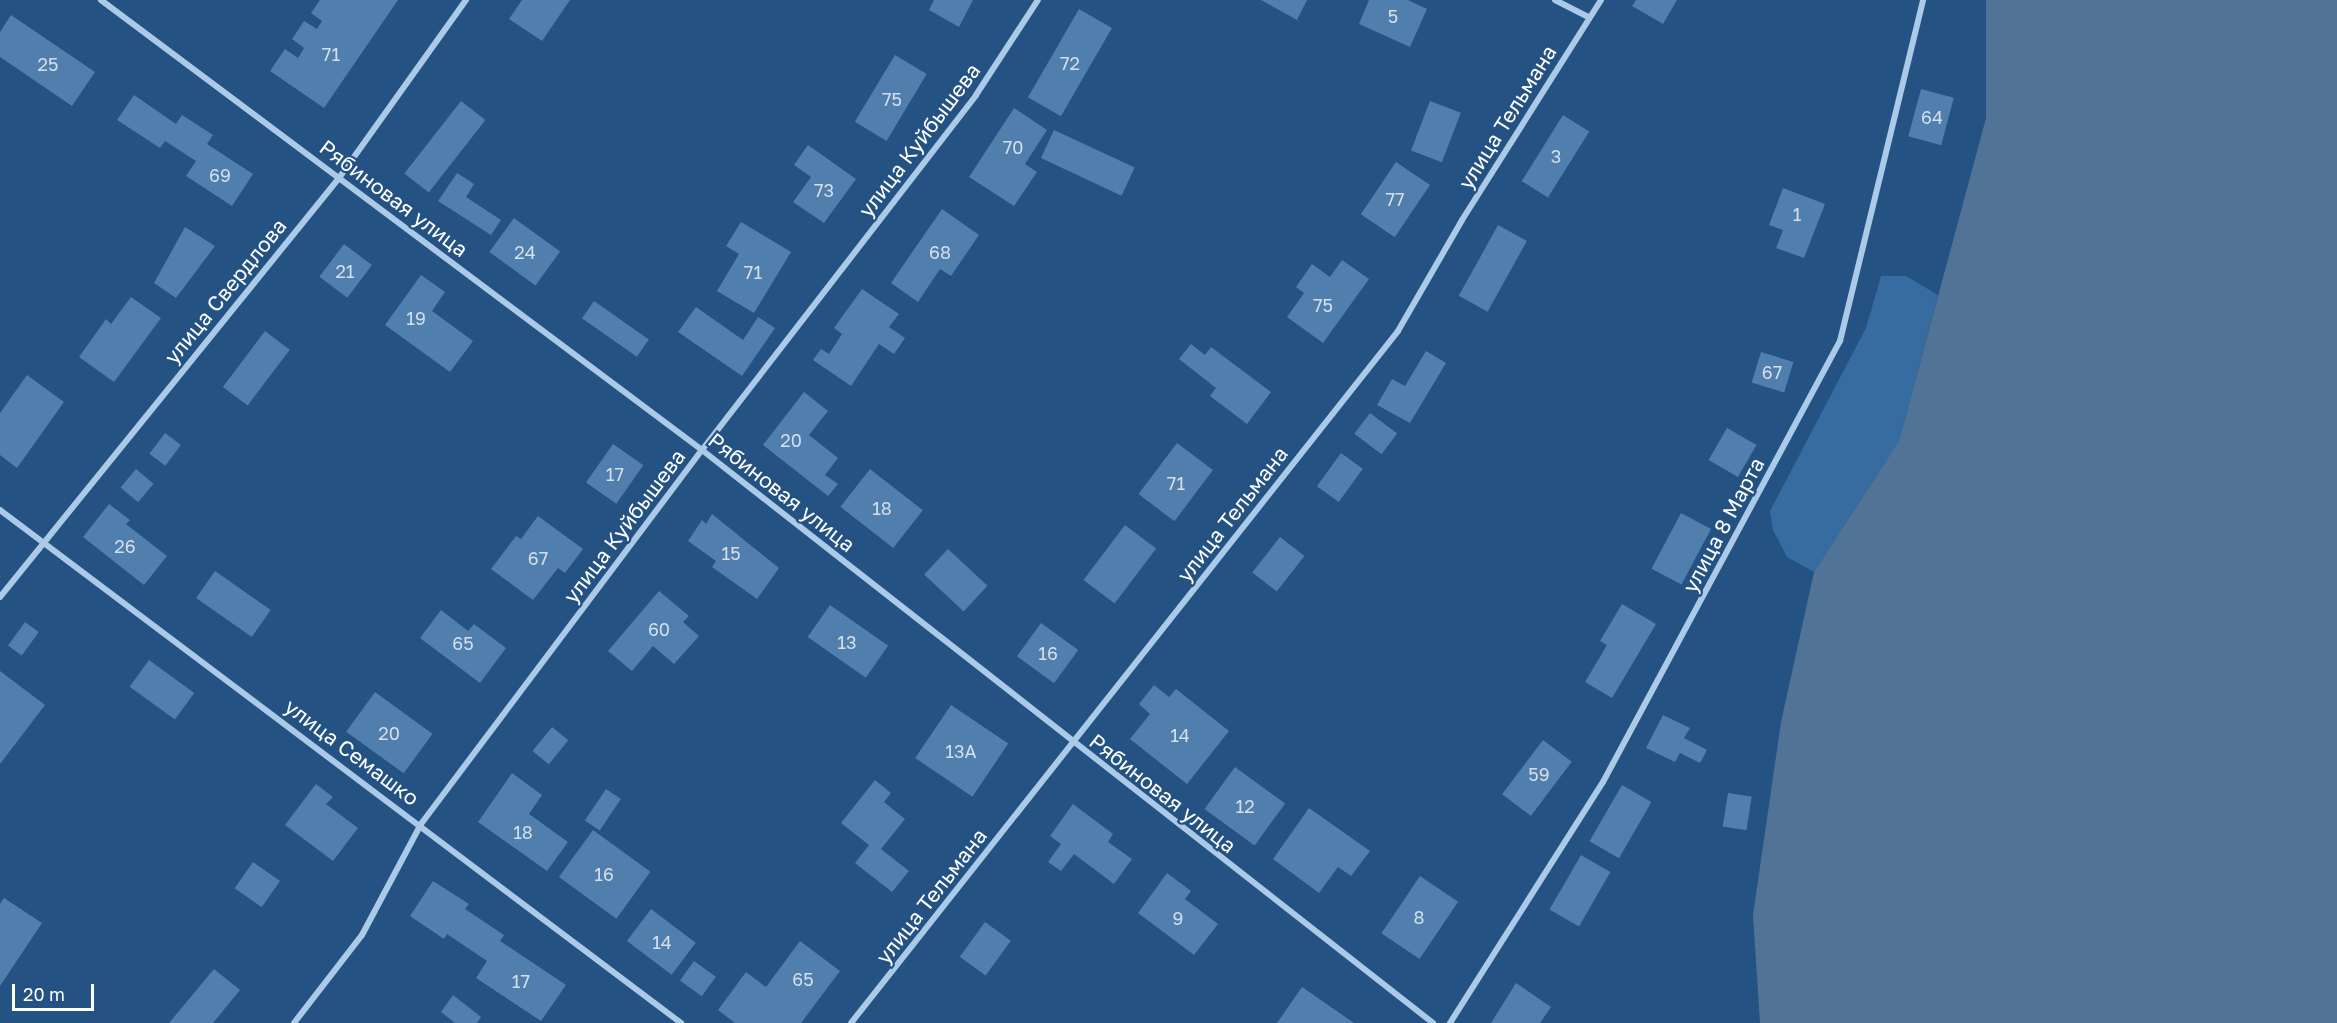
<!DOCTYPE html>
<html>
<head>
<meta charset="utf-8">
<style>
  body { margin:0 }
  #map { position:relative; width:2337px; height:1023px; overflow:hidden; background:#235283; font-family:"Golos Text",sans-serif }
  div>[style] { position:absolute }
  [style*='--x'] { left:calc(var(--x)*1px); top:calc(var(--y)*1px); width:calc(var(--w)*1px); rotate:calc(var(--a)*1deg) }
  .green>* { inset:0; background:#376ca0 }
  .water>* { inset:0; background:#517396 }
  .building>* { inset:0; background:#507ead; transform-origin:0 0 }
  .street>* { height:6px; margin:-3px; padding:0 3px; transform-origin:3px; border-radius:3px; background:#abcae8 }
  span { translate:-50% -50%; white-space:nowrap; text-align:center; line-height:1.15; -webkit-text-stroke:4.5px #235283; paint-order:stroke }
  .number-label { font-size:18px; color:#d3dfea }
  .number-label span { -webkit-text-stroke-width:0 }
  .street-label { font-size:21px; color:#fff }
  .scale { position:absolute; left:12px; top:984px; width:82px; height:27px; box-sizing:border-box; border:3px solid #fff; border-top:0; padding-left:8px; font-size:18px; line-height:21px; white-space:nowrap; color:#fff; -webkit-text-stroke:4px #235283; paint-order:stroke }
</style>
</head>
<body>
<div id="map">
  <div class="green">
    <i style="clip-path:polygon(1881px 276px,1906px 276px,1938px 295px,1899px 441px,1814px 572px,1787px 557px,1773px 530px,1770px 511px,1866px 328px)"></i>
  </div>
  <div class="water">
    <i style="clip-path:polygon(1986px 0,2337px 0,2337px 1023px,1760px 1023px,1753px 915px,1781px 722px,1814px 572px,1899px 441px,1986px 118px)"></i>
  </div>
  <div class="building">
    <i style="clip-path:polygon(320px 0,398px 0,324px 108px,270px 71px,285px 49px,298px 58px,304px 48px,292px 39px,304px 21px,317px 29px,322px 21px,311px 13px)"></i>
    <i style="clip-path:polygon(522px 0,570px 0,542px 41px,509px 19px)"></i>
    <i style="clip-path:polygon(934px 0,973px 0,959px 27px,929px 10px)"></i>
    <i style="clip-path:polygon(1261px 0,1307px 0,1297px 20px)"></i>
    <i style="clip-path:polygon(1369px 0,1408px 0,1427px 9px,1410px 47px,1359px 24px)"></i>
    <i style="clip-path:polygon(1636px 0,1677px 0,1663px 24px,1632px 6px)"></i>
    <i style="left:1079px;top:9px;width:38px;height:102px;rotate:30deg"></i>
    <i style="clip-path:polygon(11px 15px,95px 72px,72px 106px,0 57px,0 32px)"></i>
    <i style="left:895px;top:55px;width:37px;height:78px;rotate:31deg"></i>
    <i style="left:1921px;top:89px;width:34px;height:49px;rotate:15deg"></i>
    <i style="clip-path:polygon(134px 95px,176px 124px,182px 115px,213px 135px,207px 144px,253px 174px,232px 206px,186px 176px,196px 161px,165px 141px,160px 148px,117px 120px)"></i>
    <i style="left:461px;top:101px;width:31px;height:92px;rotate:38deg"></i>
    <i style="left:1430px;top:101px;width:33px;height:53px;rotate:21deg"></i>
    <i style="clip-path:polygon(1014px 108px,1047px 130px,1025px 164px,1037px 172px,1014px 206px,969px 177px)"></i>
    <i style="left:1563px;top:115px;width:31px;height:78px;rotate:32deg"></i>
    <i style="left:1054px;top:130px;width:89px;height:31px;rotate:25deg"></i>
    <i style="clip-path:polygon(808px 145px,856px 179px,824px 223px,793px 202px,811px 177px,794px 165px)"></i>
    <i style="left:1396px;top:162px;width:41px;height:63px;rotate:34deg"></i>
    <i style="clip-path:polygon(457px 173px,474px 184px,466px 197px,501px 220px,491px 235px,438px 201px)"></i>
    <i style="clip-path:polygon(1783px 188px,1825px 204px,1804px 258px,1776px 248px,1783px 230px,1769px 225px)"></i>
    <i style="clip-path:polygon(942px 209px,979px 235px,951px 276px,940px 269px,918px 302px,891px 283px)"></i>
    <i style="left:514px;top:218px;width:57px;height:42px;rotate:36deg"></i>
    <i style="clip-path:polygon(741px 222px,791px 252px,754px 313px,717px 291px,739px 254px,726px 246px)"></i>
    <i style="left:1498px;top:225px;width:33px;height:81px;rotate:29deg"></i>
    <i style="clip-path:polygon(185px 227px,215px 246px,176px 298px,154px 283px)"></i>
    <i style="left:344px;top:244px;width:35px;height:41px;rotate:37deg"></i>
    <i style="clip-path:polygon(1342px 260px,1369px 279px,1323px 343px,1287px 317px,1304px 293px,1296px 287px,1312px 264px,1330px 277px)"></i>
    <i style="clip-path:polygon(421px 275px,445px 292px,432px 311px,473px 341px,450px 372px,385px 325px)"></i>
    <i style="clip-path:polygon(862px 289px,899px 314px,889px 327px,905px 338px,894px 354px,879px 344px,851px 386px,813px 360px,821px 349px,829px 354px,842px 334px,834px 328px)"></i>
    <i style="clip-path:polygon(131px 297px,161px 318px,114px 382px,79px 357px,106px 319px,111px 324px)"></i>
    <i style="left:594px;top:301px;width:67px;height:21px;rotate:35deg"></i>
    <i style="clip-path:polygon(696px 307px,743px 340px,758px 317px,775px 328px,742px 376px,678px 332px)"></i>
    <i style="left:265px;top:331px;width:31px;height:70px;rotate:37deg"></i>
    <i style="clip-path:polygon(1191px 344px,1205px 355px,1211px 347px,1271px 392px,1247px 424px,1210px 396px,1216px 388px,1179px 359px)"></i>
    <i style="clip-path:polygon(1426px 351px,1446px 363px,1410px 423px,1377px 405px,1392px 379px,1405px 386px)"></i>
    <i style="left:1761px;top:352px;width:34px;height:32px;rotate:17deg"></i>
    <i style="clip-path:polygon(27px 375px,64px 402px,17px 468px,0 455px,0 413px)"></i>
    <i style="clip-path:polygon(804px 392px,828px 411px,809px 435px,838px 458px,825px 475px,838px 484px,828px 496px,763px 445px)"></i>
    <i style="left:1370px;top:413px;width:34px;height:26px;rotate:37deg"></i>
    <i style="left:1727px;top:428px;width:34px;height:37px;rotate:30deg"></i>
    <i style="left:165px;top:433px;width:20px;height:26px;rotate:37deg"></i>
    <i style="left:1177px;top:443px;width:45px;height:64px;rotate:37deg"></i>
    <i style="left:613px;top:444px;width:37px;height:47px;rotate:35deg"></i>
    <i style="left:1341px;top:453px;width:27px;height:41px;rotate:36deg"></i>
    <i style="left:136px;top:469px;width:23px;height:24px;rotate:40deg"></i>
    <i style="left:870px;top:469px;width:67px;height:48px;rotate:38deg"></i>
    <i style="clip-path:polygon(109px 504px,130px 520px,126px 524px,167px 556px,144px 585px,83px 537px)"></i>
    <i style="left:1681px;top:513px;width:34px;height:63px;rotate:28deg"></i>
    <i style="clip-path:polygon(712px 514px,779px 568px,757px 599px,712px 567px,716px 561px,688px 541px,702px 520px,706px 524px)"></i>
    <i style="clip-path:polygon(538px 516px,583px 549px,565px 573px,558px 568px,533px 600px,491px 569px,516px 536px,521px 539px)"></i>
    <i style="left:1125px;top:525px;width:39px;height:69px;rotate:37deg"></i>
    <i style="left:1280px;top:537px;width:31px;height:45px;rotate:38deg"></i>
    <i style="left:948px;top:549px;width:54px;height:35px;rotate:43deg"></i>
    <i style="left:215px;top:571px;width:68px;height:33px;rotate:35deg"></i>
    <i style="clip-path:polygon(659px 591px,689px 616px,683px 622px,699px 636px,674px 664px,653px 646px,632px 671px,608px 651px)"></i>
    <i style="clip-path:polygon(1622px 604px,1656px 624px,1612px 698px,1585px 682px,1607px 645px,1600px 641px)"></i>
    <i style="left:830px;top:605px;width:71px;height:39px;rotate:35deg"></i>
    <i style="clip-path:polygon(441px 610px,468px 631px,474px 624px,506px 648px,480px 683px,420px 638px)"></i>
    <i style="left:25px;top:622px;width:17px;height:29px;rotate:36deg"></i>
    <i style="left:1041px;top:623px;width:46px;height:41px;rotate:36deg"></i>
    <i style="left:149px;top:660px;width:56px;height:33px;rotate:36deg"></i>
    <i style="clip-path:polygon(0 671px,45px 705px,0 764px)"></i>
    <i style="clip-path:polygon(1154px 685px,1169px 697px,1176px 689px,1229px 731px,1187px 784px,1130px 739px,1150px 714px,1139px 704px)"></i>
    <i style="left:375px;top:692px;width:71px;height:49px;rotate:36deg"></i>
    <i style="left:951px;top:705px;width:69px;height:64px;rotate:34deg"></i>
    <i style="clip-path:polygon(1663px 715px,1690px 728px,1684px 738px,1707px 750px,1700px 763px,1680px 753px,1675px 762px,1646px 748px)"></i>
    <i style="left:552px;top:727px;width:21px;height:31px;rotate:39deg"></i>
    <i style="left:1543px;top:740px;width:36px;height:68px;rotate:37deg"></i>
    <i style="left:1235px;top:767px;width:62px;height:52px;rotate:36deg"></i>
    <i style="clip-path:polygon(512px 773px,542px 795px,529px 814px,568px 842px,547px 871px,478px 822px)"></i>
    <i style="clip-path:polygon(875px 780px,891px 793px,884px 802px,905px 819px,881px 849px,909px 871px,892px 892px,855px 863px,869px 845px,841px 823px)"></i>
    <i style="clip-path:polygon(316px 784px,333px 797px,326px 804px,358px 828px,333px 861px,285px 825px)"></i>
    <i style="left:1622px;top:785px;width:34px;height:65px;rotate:30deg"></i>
    <i style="left:606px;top:789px;width:18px;height:38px;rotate:34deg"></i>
    <i style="left:1728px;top:793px;width:24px;height:34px;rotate:9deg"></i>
    <i style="clip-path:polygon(1073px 804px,1113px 834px,1108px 842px,1132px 859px,1114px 884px,1074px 854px,1061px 871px,1048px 862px,1061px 844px,1050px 836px)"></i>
    <i style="clip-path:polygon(1309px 808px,1370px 851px,1351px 876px,1338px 867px,1319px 893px,1273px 859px)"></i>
    <i style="left:593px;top:830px;width:71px;height:58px;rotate:36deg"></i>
    <i style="left:1581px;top:855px;width:34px;height:63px;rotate:30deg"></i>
    <i style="left:253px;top:862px;width:33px;height:32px;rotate:35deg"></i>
    <i style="clip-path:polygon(1167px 873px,1191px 891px,1185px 899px,1218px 924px,1194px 955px,1138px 913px)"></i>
    <i style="left:1420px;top:876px;width:46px;height:69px;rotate:34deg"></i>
    <i style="clip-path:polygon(433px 881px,469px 904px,465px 909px,504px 935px,500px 941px,566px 985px,541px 1021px,476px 978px,487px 961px,447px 934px,444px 939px,410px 916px)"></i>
    <i style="clip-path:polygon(4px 898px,42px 923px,0 986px,0 904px)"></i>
    <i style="left:651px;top:909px;width:56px;height:40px;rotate:37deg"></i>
    <i style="left:985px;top:922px;width:32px;height:43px;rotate:36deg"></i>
    <i style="clip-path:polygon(800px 941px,840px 971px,801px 1023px,735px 1023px,718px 1010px,746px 972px,766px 987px)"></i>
    <i style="left:694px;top:961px;width:27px;height:24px;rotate:36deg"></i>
    <i style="clip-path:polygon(214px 969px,240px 990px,213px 1023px,169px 1023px)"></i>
    <i style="clip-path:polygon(1516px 983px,1551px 1007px,1540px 1023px,1491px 1023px)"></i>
    <i style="clip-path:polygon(1302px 987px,1354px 1023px,1277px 1023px)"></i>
    <i style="clip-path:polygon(453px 995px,481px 1017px,477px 1023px,455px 1023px,441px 1012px)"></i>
  </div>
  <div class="street">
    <i style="--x:101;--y:0;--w:751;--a:36.82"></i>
    <i style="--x:702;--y:450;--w:929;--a:38.09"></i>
    <i style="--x:1555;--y:0;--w:38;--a:27"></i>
    <i style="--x:0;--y:510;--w:853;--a:36.99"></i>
    <i style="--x:0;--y:597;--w:539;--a:-51.02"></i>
    <i style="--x:339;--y:178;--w:219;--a:-54.5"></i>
    <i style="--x:294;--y:1023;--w:111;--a:-52.3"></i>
    <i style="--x:362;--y:935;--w:126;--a:-62"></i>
    <i style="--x:421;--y:824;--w:468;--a:-53.1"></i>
    <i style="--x:702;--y:450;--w:448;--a:-52.3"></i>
    <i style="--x:976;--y:95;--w:113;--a:-56.9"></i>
    <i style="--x:851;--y:1023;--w:882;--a:-51.67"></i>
    <i style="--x:1398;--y:331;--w:128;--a:-60"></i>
    <i style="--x:1462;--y:220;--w:260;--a:-57.7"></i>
    <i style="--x:1450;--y:1023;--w:285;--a:-57.6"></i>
    <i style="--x:1603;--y:782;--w:501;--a:-61.75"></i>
    <i style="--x:1840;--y:341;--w:351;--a:-76.3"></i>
  </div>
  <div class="number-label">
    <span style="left:1393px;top:16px">5</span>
    <span style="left:331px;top:54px">71</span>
    <span style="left:1070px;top:63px">72</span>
    <span style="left:48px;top:64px">25</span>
    <span style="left:892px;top:99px">75</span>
    <span style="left:1932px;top:117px">64</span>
    <span style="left:1013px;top:147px">70</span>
    <span style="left:1556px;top:156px">3</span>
    <span style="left:220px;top:175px">69</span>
    <span style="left:824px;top:190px">73</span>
    <span style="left:1395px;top:199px">77</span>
    <span style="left:1797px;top:214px">1</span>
    <span style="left:525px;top:252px">24</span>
    <span style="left:940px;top:252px">68</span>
    <span style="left:345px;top:271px">21</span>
    <span style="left:753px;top:272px">71</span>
    <span style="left:1323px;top:305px">75</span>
    <span style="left:416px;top:318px">19</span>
    <span style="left:1772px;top:372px">67</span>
    <span style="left:791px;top:440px">20</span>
    <span style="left:615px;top:474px">17</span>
    <span style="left:1176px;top:483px">71</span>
    <span style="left:882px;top:508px">18</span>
    <span style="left:125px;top:546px">26</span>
    <span style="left:731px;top:553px">15</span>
    <span style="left:538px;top:558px">67</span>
    <span style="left:659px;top:629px">60</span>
    <span style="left:847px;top:642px">13</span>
    <span style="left:463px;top:643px">65</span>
    <span style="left:1048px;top:653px">16</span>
    <span style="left:389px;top:733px">20</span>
    <span style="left:1180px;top:735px">14</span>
    <span style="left:961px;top:751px">13А</span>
    <span style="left:1539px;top:774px">59</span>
    <span style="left:1245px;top:806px">12</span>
    <span style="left:523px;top:832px">18</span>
    <span style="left:604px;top:874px">16</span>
    <span style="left:1419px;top:917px">8</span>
    <span style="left:1178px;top:918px">9</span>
    <span style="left:662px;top:942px">14</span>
    <span style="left:803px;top:979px">65</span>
    <span style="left:521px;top:981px">17</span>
  </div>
  <div class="street-label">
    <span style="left:1507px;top:117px;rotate:-58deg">улица Тельмана</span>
    <span style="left:919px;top:140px;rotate:-53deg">улица Куйбышева</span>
    <span style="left:394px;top:198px;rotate:37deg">Рябиновая улица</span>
    <span style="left:225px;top:291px;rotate:-51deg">улица Свердлова</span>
    <span style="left:782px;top:492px;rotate:38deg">Рябиновая улица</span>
    <span style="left:1232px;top:514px;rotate:-52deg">улица Тельмана</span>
    <span style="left:1723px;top:525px;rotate:-62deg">улица 8 Марта</span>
    <span style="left:624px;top:526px;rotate:-53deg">улица Куйбышева</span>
    <span style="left:352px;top:752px;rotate:37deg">улица Семашко</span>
    <span style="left:1163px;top:793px;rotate:38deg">Рябиновая улица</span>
    <span style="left:931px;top:896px;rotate:-52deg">улица Тельмана</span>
  </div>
  <div class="scale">20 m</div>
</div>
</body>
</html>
